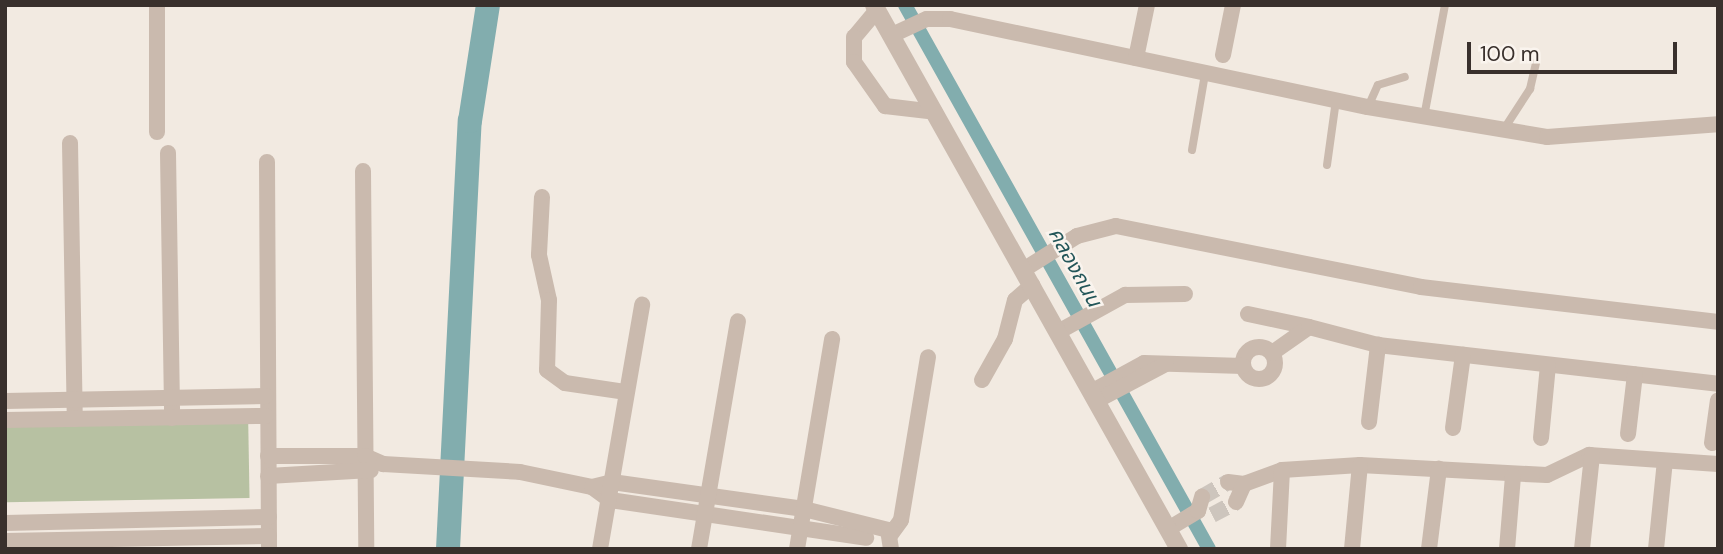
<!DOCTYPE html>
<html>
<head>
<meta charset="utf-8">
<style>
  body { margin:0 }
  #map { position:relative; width:1723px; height:554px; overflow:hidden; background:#f2eae1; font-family:"DM Sans","Noto Sans Thai",sans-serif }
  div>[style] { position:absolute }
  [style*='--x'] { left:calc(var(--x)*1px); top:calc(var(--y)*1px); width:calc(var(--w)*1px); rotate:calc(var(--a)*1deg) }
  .green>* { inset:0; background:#b7c1a2; transform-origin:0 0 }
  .canal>* { height:14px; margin:-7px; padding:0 7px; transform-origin:7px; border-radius:7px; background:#82adae }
  .river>* { height:24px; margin:-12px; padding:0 12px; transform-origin:12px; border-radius:12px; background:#82adae }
  .minor-tunnel>* { height:16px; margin-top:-8px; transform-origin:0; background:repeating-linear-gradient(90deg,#cdc5bd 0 16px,transparent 0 24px) }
  .service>* { height:8px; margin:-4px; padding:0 4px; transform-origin:4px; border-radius:4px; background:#cabaae }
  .minor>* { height:16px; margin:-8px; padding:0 8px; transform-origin:8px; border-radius:8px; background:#cabaae }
  .minor>.ring { margin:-8px; padding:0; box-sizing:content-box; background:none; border:16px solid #cabaae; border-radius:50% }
  .tertiary>* { height:18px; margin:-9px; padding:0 9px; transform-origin:9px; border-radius:9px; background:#cabaae }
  span { translate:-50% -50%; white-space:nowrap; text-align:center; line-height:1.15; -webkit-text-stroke:5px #faf4ee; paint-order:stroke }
  .water-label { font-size:21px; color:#235659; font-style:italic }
  .frame { position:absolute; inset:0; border:7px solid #39302c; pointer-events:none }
  .scale { position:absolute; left:1467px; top:42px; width:210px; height:32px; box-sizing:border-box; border:4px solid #39302c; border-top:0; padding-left:9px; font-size:21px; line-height:24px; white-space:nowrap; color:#39302c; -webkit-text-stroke:5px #faf4ee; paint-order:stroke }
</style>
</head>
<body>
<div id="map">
  <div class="green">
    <i style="left:248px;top:410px;width:88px;height:243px;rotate:89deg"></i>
  </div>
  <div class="canal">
    <i style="--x:905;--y:5;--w:623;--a:60.8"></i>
  </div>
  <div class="river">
    <i style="--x:448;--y:549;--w:429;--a:-87.1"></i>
    <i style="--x:470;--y:121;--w:117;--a:-81.2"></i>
  </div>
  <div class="minor-tunnel">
    <i style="--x:1202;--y:497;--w:30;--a:-30"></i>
    <i style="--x:1212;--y:515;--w:27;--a:-28"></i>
  </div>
  <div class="service">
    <i style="--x:1368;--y:107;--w:24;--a:-66"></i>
    <i style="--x:1378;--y:85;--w:28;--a:-17"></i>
    <i style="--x:1424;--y:117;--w:114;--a:-79.4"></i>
    <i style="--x:1504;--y:129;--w:48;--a:-57"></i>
    <i style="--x:1530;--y:89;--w:27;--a:-77"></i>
    <i style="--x:1192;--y:150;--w:77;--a:-80.3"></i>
    <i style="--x:1327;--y:165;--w:66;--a:-82.1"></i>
  </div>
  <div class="minor">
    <i style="--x:157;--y:5;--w:127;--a:90"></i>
    <i style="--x:877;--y:10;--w:35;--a:130"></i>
    <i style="--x:854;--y:37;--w:25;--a:90"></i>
    <i style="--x:854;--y:62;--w:54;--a:54.8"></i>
    <i style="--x:885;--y:106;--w:50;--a:6.8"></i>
    <i style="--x:892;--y:35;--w:38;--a:-25"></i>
    <i style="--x:927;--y:19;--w:23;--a:0"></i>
    <i style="--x:950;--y:19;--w:427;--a:11.9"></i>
    <i style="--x:1368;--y:107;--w:181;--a:9.5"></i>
    <i style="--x:1547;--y:137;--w:171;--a:-4.3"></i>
    <i style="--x:1223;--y:55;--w:51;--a:-78.7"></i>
    <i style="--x:1136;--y:58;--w:54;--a:-78.3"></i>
    <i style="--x:70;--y:143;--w:276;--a:89"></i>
    <i style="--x:168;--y:153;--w:265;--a:89.1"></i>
    <i style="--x:267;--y:162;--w:387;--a:89.7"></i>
    <i style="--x:363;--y:171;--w:378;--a:89.5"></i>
    <i style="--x:542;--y:197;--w:58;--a:93"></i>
    <i style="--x:539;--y:255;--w:46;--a:77.5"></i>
    <i style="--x:549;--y:300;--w:70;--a:91.6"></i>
    <i style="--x:547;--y:370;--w:22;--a:36"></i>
    <i style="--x:565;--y:383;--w:62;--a:8.4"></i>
    <i style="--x:1023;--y:270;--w:64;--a:-32.2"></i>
    <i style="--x:1077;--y:236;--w:40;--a:-14.4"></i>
    <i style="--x:1116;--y:226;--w:311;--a:11.3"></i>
    <i style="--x:1421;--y:287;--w:299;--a:6.7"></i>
    <i style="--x:1248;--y:314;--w:62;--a:12"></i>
    <i style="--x:1058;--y:332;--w:77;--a:-28.9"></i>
    <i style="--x:1125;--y:295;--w:60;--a:-1"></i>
    <i class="ring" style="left:1243px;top:347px;width:16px;height:16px"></i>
    <i style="--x:1272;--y:353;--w:45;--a:-35.1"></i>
    <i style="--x:1309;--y:327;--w:71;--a:14.6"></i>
    <i style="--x:1378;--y:345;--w:342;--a:6.5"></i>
    <i style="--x:982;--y:380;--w:47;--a:-60.7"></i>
    <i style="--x:1005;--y:339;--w:40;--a:-75.6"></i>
    <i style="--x:1015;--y:300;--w:23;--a:-41"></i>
    <i style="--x:1091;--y:392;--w:60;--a:-28.7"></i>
    <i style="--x:1144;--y:363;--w:99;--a:1.7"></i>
    <i style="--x:5;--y:401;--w:261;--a:-1.1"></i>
    <i style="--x:1096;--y:401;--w:79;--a:-27.9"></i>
    <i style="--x:5;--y:420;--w:261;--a:-0.9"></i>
    <i style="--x:1369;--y:422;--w:78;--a:-83.3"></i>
    <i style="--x:1453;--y:428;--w:74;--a:-82.2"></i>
    <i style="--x:1628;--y:434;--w:60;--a:-83.3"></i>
    <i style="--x:1541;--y:438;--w:73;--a:-84.5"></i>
    <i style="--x:1712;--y:443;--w:43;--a:-82.1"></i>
    <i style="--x:268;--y:456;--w:97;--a:0"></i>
    <i style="--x:365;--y:456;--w:20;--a:24"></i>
    <i style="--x:383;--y:464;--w:137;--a:3.3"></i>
    <i style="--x:520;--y:472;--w:74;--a:11.8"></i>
    <i style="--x:592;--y:487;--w:22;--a:36"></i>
    <i style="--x:610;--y:500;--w:259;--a:8.4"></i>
    <i style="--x:268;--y:476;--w:103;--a:-3.3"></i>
    <i style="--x:1228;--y:482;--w:16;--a:7"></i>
    <i style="--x:1244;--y:484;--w:40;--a:-20.2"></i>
    <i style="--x:1282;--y:470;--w:78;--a:-3.7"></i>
    <i style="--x:1360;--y:465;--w:187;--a:3.1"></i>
    <i style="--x:1547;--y:475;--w:47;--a:-25.5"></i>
    <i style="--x:1589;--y:455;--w:129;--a:4"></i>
    <i style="--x:592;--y:487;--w:21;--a:-14"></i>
    <i style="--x:612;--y:482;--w:194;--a:8"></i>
    <i style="--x:804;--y:509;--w:87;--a:14"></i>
    <i style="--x:888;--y:530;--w:19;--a:81"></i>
    <i style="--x:1236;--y:502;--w:20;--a:-66"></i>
    <i style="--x:5;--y:523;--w:264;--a:-1.3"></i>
    <i style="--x:1168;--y:529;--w:35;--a:-31"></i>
    <i style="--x:1198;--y:511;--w:15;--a:-74"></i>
    <i style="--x:891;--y:534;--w:17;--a:-54"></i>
    <i style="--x:901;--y:520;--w:165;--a:-80.6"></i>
    <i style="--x:5;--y:541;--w:264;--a:-1.1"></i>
    <i style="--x:600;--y:549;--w:248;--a:-80.2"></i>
    <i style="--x:699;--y:549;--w:231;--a:-80.3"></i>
    <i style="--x:797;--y:549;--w:213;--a:-80.5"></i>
    <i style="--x:1278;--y:549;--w:79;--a:-87.1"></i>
    <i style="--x:1352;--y:549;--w:84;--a:-84.6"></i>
    <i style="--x:1429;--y:549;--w:81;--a:-82.9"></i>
    <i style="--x:1507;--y:549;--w:73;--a:-85.3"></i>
    <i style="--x:1582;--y:549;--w:94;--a:-83.9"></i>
    <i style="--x:1656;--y:549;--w:88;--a:-84.2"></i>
  </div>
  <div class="tertiary">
    <i style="--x:874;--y:5;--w:624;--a:60.72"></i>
  </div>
  <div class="water-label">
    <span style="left:1075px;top:267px;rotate:61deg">คลองถนน</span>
  </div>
  <div class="frame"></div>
  <div class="scale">100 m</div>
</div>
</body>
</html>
